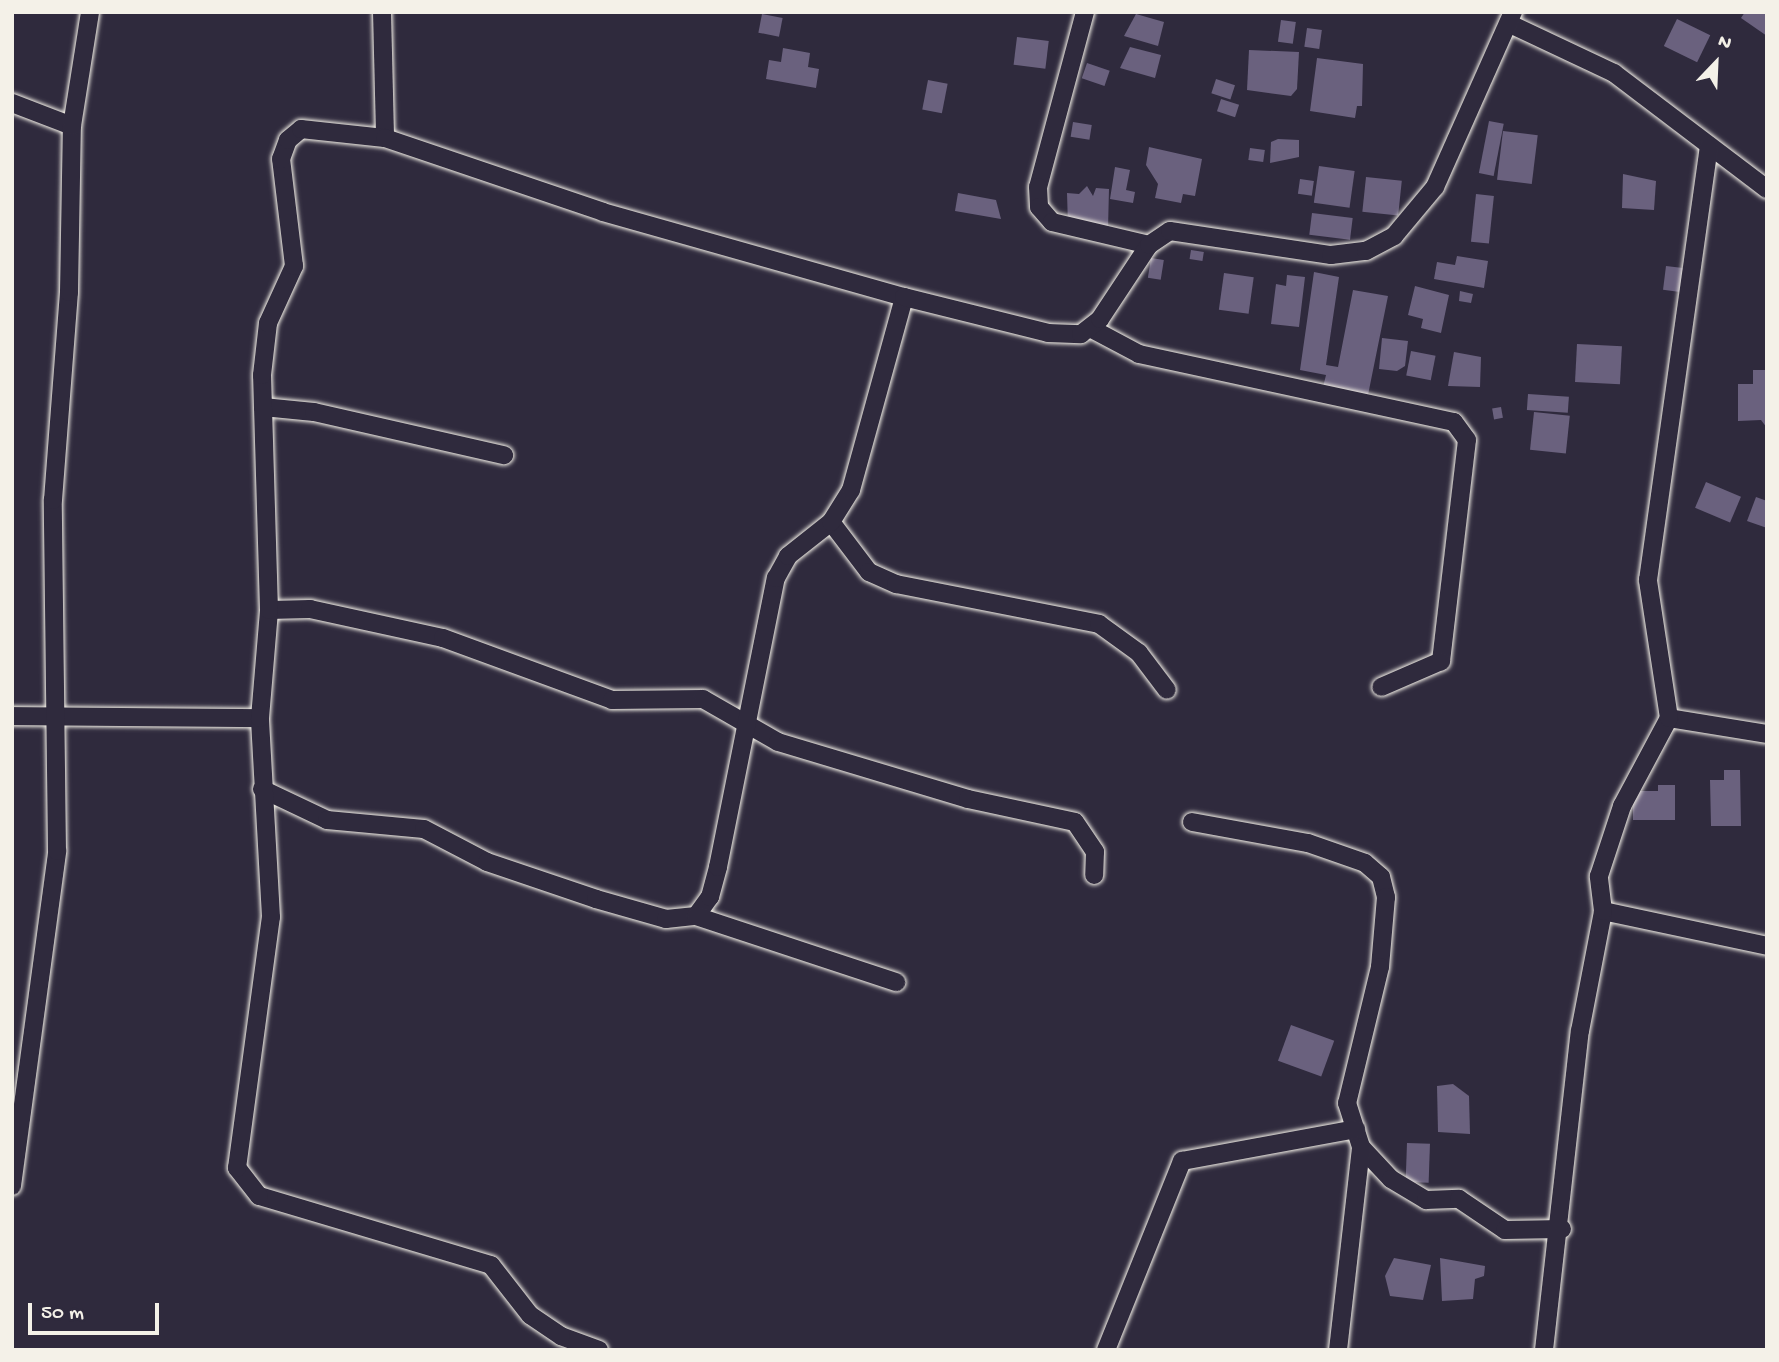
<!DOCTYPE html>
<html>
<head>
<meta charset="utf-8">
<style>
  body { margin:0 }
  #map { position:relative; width:1779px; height:1362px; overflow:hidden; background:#2f2a3d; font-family:"Gochi Hand",sans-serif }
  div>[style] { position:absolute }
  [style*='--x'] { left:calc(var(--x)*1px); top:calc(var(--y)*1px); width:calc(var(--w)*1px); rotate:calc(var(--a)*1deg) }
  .building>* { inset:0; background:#6a617e; transform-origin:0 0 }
  .roads { filter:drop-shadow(0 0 2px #f4f1e8) drop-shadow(0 0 2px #f4f1e8) }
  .street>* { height:18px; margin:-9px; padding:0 9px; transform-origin:9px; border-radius:9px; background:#2f2a3d }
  span { translate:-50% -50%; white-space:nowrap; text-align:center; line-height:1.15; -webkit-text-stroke:5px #2f2a3d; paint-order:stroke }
  .frame { position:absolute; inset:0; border:14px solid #f4f1e8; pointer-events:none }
  .north { position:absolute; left:1681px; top:28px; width:70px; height:70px; -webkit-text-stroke:5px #2f2a3d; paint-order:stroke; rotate:23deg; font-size:19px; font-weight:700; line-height:28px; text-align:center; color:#f4f1e8 }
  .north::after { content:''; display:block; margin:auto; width:24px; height:32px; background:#f4f1e8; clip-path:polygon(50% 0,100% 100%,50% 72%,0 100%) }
  .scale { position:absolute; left:28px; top:1303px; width:131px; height:32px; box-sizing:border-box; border:4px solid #f4f1e8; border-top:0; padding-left:9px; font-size:21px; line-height:24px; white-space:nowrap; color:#f4f1e8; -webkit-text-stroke:5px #2f2a3d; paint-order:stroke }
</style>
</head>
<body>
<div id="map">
  <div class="building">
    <i style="clip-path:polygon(1745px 12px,1767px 12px,1767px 36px,1741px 18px)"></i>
    <i style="left:762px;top:14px;width:21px;height:19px;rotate:11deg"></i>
    <i style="clip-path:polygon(1136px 14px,1164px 22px,1158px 46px,1124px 36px)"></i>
    <i style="left:1677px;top:19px;width:37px;height:30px;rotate:26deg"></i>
    <i style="left:1281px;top:20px;width:15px;height:22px;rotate:8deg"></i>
    <i style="left:1307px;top:28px;width:15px;height:19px;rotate:8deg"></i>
    <i style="left:1017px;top:37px;width:32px;height:28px;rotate:7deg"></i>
    <i style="clip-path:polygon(1130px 47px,1161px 55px,1155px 78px,1120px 68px)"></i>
    <i style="clip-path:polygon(783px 48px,810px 53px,808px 67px,819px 69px,816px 88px,766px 79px,769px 60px,781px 62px)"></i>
    <i style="clip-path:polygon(1249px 50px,1299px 52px,1297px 89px,1291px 96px,1247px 90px)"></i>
    <i style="clip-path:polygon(1317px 58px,1363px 64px,1362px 106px,1357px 106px,1355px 118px,1310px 111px)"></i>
    <i style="left:1087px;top:63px;width:24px;height:16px;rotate:19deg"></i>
    <i style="left:1216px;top:79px;width:20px;height:15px;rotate:18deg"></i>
    <i style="left:928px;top:80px;width:20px;height:30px;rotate:11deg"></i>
    <i style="left:1221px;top:99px;width:19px;height:13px;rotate:18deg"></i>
    <i style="left:1489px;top:121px;width:15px;height:53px;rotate:11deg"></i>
    <i style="left:1073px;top:122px;width:19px;height:15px;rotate:9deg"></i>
    <i style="left:1503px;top:131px;width:35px;height:49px;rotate:7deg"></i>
    <i style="clip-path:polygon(1278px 139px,1299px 140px,1299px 157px,1270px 163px,1271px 142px)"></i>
    <i style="clip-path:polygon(1149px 147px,1202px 159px,1195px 196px,1183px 194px,1181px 203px,1155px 198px,1158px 184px,1146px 165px)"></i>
    <i style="left:1250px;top:148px;width:15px;height:12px;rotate:8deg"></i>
    <i style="left:1319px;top:166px;width:36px;height:37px;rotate:8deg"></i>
    <i style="clip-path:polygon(1115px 167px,1130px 170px,1126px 190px,1135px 192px,1133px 203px,1110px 199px)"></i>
    <i style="clip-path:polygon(1623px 174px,1656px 181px,1654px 210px,1622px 208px)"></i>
    <i style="left:1366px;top:177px;width:36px;height:35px;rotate:6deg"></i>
    <i style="left:1300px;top:179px;width:14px;height:15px;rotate:8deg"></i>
    <i style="clip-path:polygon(1087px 186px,1093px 196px,1096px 188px,1109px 189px,1108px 229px,1068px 226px,1067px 193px,1079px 194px)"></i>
    <i style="clip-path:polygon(958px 193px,996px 200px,1001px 219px,955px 211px)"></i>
    <i style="left:1476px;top:194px;width:18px;height:48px;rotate:6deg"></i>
    <i style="left:1312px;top:213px;width:41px;height:22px;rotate:7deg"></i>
    <i style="left:1191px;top:250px;width:13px;height:9px;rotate:9deg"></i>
    <i style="clip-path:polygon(1457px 256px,1488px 261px,1484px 288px,1434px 279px,1437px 262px,1455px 265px)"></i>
    <i style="left:1151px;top:258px;width:13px;height:20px;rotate:9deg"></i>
    <i style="left:1666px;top:266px;width:17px;height:24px;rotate:7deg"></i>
    <i style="clip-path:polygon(1314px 272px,1339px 277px,1326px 365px,1338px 367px,1353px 290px,1388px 296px,1368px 395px,1323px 387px,1326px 375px,1300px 370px)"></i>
    <i style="left:1224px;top:273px;width:30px;height:37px;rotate:8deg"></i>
    <i style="clip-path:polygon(1287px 275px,1305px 277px,1299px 327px,1271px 324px,1276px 284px,1286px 286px)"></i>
    <i style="clip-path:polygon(1415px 286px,1449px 295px,1441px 333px,1421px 328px,1423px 319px,1408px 315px)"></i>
    <i style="clip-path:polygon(1460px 291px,1473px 294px,1471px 303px,1459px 301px)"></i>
    <i style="clip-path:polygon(1382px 338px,1408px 341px,1405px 366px,1397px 371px,1379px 369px)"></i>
    <i style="left:1577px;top:344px;width:45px;height:38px;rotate:3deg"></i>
    <i style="left:1411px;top:351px;width:25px;height:25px;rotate:11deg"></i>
    <i style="clip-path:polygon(1454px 352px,1481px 357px,1480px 387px,1448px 386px)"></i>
    <i style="clip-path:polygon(1753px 370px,1767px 370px,1767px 428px,1761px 420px,1738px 421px,1738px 384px,1753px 384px)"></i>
    <i style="left:1528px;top:394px;width:41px;height:16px;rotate:4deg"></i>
    <i style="left:1501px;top:407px;width:11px;height:9px;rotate:80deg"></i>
    <i style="left:1534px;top:412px;width:36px;height:38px;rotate:6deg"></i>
    <i style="left:1706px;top:482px;width:38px;height:28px;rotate:23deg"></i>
    <i style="clip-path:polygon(1756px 497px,1767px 501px,1767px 528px,1747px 521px)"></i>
    <i style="clip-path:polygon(1724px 770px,1740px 770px,1741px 826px,1711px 826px,1710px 780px,1724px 780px)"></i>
    <i style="clip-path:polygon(1658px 785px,1675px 785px,1675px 820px,1633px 820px,1633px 791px,1658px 791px)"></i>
    <i style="left:1291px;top:1025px;width:46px;height:38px;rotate:20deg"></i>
    <i style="clip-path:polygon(1453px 1084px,1469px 1096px,1470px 1134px,1438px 1132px,1437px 1086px)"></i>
    <i style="left:1407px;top:1143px;width:23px;height:39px;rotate:2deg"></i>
    <i style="clip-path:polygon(1394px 1258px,1431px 1265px,1423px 1300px,1390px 1296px,1385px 1276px)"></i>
    <i style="clip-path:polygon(1440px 1258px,1485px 1266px,1484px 1276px,1475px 1279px,1473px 1299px,1442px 1301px)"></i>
  </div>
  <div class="roads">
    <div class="street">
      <i style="--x:382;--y:12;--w:126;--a:88.6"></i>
      <i style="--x:1085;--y:12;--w:181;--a:105"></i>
      <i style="--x:1038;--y:187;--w:20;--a:87"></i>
      <i style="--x:1039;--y:207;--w:20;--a:49"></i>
      <i style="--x:1052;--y:222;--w:100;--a:13.3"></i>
      <i style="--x:1510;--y:24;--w:115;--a:25.2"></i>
      <i style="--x:1614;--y:73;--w:192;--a:37.2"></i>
      <i style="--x:12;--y:103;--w:64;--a:21"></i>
      <i style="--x:1092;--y:329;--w:53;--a:28"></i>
      <i style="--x:1139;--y:354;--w:322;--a:12.2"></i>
      <i style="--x:1454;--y:422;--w:22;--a:54"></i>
      <i style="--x:1467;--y:440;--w:223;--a:96.7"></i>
      <i style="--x:1441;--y:661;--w:65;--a:156.6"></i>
      <i style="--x:263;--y:407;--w:51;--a:5.6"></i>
      <i style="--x:314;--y:412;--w:195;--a:12.8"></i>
      <i style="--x:831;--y:522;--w:63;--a:52.8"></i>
      <i style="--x:869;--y:572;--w:30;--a:24"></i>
      <i style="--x:896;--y:584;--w:207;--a:11.1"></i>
      <i style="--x:1099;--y:624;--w:49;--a:35.9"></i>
      <i style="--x:1139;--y:653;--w:46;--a:52.9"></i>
      <i style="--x:269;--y:610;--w:41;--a:-1.4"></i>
      <i style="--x:310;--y:609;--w:136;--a:12.3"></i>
      <i style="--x:443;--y:638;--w:180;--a:20.1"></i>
      <i style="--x:612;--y:700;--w:91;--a:-0.6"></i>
      <i style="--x:703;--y:699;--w:86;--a:29.8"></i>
      <i style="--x:778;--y:742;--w:198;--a:16.7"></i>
      <i style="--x:968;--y:799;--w:109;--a:12.1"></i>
      <i style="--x:1075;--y:822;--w:36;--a:56"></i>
      <i style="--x:1095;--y:852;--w:23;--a:92"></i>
      <i style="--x:12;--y:716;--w:248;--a:0.5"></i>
      <i style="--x:1669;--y:718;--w:99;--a:9.3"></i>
      <i style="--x:262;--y:789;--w:72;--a:25.5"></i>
      <i style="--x:327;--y:820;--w:97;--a:5.3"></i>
      <i style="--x:424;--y:829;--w:71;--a:27.6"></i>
      <i style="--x:487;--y:862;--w:115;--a:18.7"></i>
      <i style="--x:596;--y:899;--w:73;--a:15.9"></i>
      <i style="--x:666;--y:919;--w:30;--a:-6"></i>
      <i style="--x:696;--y:916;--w:24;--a:-54"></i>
      <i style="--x:710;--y:897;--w:31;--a:-75"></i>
      <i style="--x:718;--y:867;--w:295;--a:-78.7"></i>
      <i style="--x:776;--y:578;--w:25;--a:-61"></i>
      <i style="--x:788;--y:556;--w:55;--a:-38.3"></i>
      <i style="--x:831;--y:522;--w:38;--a:-58"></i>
      <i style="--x:851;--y:490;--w:200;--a:-74.6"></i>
      <i style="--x:1192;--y:822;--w:118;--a:10.3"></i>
      <i style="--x:1308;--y:843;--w:60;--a:19.3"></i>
      <i style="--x:1365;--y:863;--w:21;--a:41"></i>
      <i style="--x:1381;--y:877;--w:21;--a:76"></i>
      <i style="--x:1386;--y:897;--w:70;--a:94.9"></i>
      <i style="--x:1380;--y:967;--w:140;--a:103.6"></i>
      <i style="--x:1347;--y:1103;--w:46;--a:72.3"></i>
      <i style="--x:1361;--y:1147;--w:44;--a:46.8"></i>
      <i style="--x:1391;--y:1179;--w:41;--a:31"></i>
      <i style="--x:1426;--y:1200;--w:33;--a:-2"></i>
      <i style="--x:1459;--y:1199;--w:55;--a:34"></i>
      <i style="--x:1505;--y:1230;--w:57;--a:-1"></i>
      <i style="--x:1603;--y:911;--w:168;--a:12"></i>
      <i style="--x:696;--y:916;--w:211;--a:18.3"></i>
      <i style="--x:12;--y:1186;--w:338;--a:-82.3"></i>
      <i style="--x:57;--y:851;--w:351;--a:-90.7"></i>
      <i style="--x:53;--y:500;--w:209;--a:-85.6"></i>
      <i style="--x:69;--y:292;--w:166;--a:-89"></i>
      <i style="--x:72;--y:126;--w:115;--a:-81"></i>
      <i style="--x:599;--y:1350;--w:40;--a:-159.8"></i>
      <i style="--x:561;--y:1336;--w:37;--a:-146"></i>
      <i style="--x:530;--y:1315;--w:63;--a:-128"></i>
      <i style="--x:491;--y:1265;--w:242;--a:-163.4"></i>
      <i style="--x:259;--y:1196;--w:36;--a:-128"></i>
      <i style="--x:237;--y:1168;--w:253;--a:-82.3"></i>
      <i style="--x:271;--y:917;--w:199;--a:-93.2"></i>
      <i style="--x:260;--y:718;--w:108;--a:-85.2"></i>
      <i style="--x:269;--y:610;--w:235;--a:-91.7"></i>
      <i style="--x:262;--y:375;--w:52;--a:-83.4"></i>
      <i style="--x:268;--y:323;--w:63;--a:-65.5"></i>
      <i style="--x:294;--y:266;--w:108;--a:-96.9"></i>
      <i style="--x:281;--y:159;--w:20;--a:-70"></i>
      <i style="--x:288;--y:140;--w:17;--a:-40"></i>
      <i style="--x:301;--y:129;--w:84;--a:6.1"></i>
      <i style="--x:385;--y:138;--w:230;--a:18.7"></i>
      <i style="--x:603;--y:212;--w:313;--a:15.8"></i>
      <i style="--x:904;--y:297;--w:148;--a:14"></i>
      <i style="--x:1048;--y:333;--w:33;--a:2"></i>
      <i style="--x:1081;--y:334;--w:24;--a:-38"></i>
      <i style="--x:1100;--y:319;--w:89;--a:-56.5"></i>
      <i style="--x:1149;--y:245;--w:25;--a:-34"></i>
      <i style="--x:1170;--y:231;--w:163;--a:8.5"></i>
      <i style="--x:1331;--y:255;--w:35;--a:-7"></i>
      <i style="--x:1366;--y:251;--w:32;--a:-28"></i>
      <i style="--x:1394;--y:236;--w:64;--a:-50.1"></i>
      <i style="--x:1435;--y:187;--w:192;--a:-66"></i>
      <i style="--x:1106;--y:1350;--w:204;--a:-68.1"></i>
      <i style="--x:1182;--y:1161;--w:177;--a:-10.4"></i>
      <i style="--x:1338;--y:1350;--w:204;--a:-83.5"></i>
      <i style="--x:1544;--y:1350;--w:321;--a:-83.6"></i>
      <i style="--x:1580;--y:1031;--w:122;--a:-79.1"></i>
      <i style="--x:1603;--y:911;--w:35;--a:-97"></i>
      <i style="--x:1599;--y:876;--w:74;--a:-71.8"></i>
      <i style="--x:1622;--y:806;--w:100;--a:-61.9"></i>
      <i style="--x:1669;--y:718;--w:140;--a:-98.7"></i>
      <i style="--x:1648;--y:580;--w:438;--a:-82"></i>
    </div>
  </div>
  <div class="frame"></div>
  <div class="north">N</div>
  <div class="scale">50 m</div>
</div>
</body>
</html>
